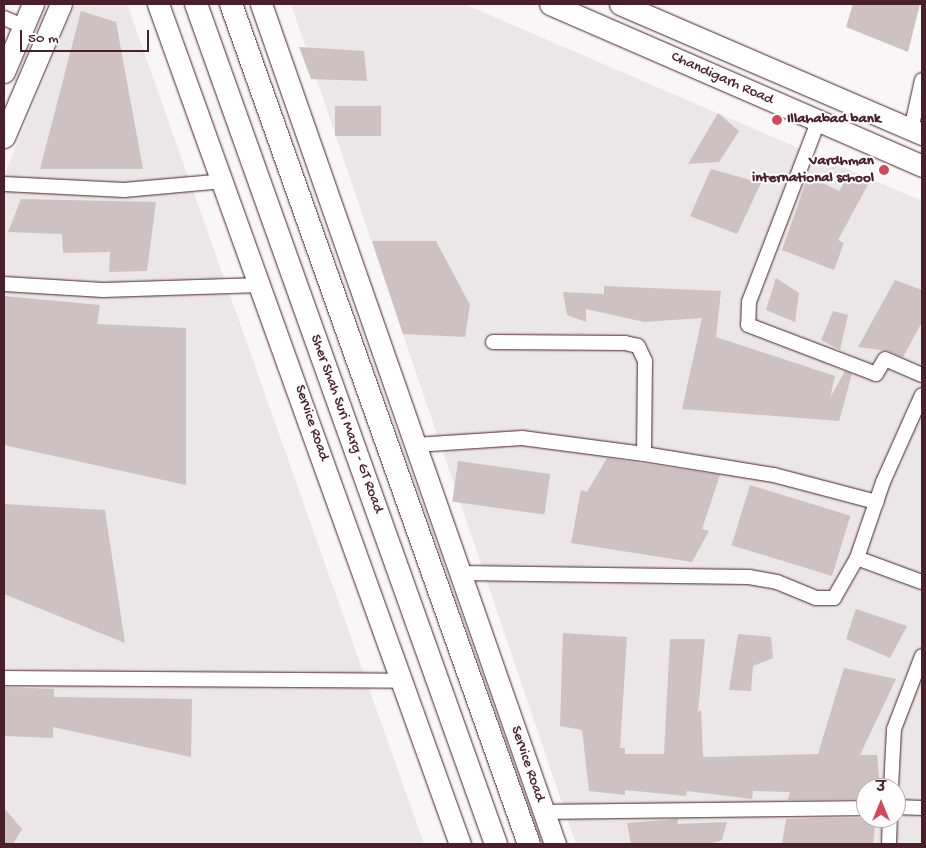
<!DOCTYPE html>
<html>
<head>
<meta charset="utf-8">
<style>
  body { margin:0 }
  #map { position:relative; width:926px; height:848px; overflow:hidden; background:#f8f6f7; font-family:"Gochi Hand","Playpen Sans Deva",sans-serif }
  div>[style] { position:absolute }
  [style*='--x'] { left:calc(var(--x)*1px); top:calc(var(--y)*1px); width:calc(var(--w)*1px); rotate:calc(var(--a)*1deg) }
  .built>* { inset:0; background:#ebe6e8 }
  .building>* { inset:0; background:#cdc1c4; transform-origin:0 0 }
  .roads { filter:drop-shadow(0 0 1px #4a1f2b) drop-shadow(0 0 1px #4a1f2b) }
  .minor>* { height:14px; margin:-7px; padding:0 7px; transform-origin:7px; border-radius:7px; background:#fff }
  .primary>* { height:21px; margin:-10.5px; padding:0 10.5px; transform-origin:10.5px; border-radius:10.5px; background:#fff }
  .trunk>* { height:22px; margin:-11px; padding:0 11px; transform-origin:11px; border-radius:11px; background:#fff }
  .dots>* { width:14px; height:14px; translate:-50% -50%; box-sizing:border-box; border:2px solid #fff; border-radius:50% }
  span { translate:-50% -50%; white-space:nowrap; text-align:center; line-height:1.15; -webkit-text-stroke:4px #fff; paint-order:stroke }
  .street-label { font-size:15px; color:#4a1f2b }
  .poi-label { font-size:15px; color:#4a1f2b; font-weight:700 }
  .left { translate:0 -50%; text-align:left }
  .right { translate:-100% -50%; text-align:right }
  .frame { position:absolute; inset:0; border:5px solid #4a1f2b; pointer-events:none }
  .north { position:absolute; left:856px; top:778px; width:50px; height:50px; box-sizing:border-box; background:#fff; border:1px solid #b7a5aa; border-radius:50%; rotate:0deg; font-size:14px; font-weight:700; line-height:20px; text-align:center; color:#4a1f2b }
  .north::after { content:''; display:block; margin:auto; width:18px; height:22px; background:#d1495b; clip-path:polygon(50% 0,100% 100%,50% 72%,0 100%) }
  .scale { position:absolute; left:20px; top:30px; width:129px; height:22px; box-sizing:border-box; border:2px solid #4a1f2b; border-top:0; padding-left:6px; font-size:15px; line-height:18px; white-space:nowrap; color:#4a1f2b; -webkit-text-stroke:4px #fff; paint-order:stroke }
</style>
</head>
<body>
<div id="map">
  <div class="built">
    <i style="clip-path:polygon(75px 4px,127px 4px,424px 844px,4px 844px,4px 175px)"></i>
    <i style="clip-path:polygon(evenodd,291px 4px,464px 4px,922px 201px,922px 844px,576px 844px,291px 4px,866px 788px,896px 788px,896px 818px,866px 818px,866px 788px)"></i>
  </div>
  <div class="building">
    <i style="clip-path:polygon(853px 4px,920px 4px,908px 52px,846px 27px)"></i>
    <i style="clip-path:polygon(81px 11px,116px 22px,143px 169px,40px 169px)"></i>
    <i style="clip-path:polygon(299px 47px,364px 51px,367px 81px,311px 79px)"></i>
    <i style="left:335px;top:106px;width:46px;height:30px"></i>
    <i style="clip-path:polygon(718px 113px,739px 131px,719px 162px,688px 164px)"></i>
    <i style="clip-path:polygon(711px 169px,761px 183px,737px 234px,690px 216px)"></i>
    <i style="clip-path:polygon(849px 174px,871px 179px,838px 240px,844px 243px,834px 270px,782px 250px,808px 176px,839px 191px)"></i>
    <i style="clip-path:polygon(21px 199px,156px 202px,147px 271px,109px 272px,110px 252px,63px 253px,62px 234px,8px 232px)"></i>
    <i style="clip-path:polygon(372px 241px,436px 241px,470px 305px,465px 337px,403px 334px)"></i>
    <i style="clip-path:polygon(776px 278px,799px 293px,795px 322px,766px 310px)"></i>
    <i style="clip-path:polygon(895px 280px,922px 290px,922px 322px,903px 357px,888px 351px,858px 347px)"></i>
    <i style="clip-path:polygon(604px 286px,721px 291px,716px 337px,835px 376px,830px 398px,845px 371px,852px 374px,839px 421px,682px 409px,702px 318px,644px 322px,586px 309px,586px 322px,567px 315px,563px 292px,604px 294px)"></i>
    <i style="clip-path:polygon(4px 296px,100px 305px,97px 324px,186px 328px,186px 485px,4px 445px)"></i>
    <i style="clip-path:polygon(833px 311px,848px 315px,840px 350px,821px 340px)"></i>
    <i style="clip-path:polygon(607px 458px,720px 475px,702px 529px,709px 531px,692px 562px,571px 543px,581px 490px,587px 492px)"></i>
    <i style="left:458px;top:461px;width:93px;height:41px;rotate:8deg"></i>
    <i style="left:750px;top:485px;width:105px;height:63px;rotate:17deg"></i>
    <i style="clip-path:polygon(4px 504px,105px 510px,125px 643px,4px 594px)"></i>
    <i style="clip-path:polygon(856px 609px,907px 626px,890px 658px,846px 639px)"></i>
    <i style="clip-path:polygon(563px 633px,627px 637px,620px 748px,625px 748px,625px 754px,664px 754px,670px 639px,705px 639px,698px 712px,701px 710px,703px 757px,818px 754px,844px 668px,896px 679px,860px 755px,877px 755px,880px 788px,866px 788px,866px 799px,788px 800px,790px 792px,753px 791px,752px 799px,687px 791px,686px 796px,625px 790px,625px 795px,589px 791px,582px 730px,560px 726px)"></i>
    <i style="clip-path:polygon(738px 634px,771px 637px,773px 658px,753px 666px,751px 691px,729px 690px)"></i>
    <i style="clip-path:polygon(4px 687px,54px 689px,54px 697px,192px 699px,191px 757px,53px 727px,53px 738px,4px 736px)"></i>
    <i style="clip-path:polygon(4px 808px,22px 829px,13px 844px,4px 844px)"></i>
    <i style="clip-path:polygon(814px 818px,876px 818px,873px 844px,782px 844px,786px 819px)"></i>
    <i style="clip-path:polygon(678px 819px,677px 824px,727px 822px,722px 840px,710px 844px,631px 844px,627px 823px)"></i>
  </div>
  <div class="roads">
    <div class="minor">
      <i style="--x:4;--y:18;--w:21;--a:23"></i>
      <i style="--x:818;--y:122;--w:193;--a:111"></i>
      <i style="--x:749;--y:302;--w:23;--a:92"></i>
      <i style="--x:748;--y:325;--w:137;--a:20.9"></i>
      <i style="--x:876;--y:374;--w:17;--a:-59"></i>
      <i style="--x:885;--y:359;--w:40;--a:23.4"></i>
      <i style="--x:911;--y:130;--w:51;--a:-77.6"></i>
      <i style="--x:4;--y:184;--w:120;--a:2.9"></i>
      <i style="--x:124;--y:190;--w:100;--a:-5.1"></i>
      <i style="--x:4;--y:284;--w:99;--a:3.5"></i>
      <i style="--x:103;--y:290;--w:159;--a:-1.8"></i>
      <i style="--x:493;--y:342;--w:132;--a:0.4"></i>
      <i style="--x:625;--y:343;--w:13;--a:13"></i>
      <i style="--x:638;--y:346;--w:17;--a:65"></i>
      <i style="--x:645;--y:361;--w:93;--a:90.6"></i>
      <i style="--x:415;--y:445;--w:107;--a:-3.7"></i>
      <i style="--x:522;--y:438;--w:123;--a:7.5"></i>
      <i style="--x:644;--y:454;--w:132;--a:9.2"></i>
      <i style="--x:774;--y:475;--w:106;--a:14.8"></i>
      <i style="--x:857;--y:558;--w:69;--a:20.3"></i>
      <i style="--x:460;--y:573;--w:289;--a:0.8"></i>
      <i style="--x:749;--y:577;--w:28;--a:10"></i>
      <i style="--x:777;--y:582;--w:42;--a:22.3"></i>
      <i style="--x:816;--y:598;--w:18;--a:0"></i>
      <i style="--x:834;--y:598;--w:46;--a:-60.1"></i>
      <i style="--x:857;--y:558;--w:80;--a:-71.1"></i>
      <i style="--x:883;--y:482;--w:95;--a:-65.9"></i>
      <i style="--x:4;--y:678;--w:398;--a:0.4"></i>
      <i style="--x:891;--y:788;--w:59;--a:-87.1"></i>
      <i style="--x:894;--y:729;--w:78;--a:-69"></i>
      <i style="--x:896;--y:807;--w:26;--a:2"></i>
      <i style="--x:544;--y:812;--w:322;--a:-0.7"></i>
      <i style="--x:889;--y:844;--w:26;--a:-88"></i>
    </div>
    <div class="primary">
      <i style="--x:158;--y:4;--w:893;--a:70.23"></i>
      <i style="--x:261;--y:4;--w:890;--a:70.71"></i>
      <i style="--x:550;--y:4;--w:406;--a:23.5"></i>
      <i style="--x:620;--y:4;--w:329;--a:23.3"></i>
      <i style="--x:4;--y:72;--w:74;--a:-66.9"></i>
      <i style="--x:4;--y:137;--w:145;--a:-66.8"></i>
    </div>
    <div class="trunk">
      <i style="--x:196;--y:4;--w:892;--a:70.35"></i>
      <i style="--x:231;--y:4;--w:891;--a:70.47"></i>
    </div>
  </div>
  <div class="dots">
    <i style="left:777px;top:120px;background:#d1495b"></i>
    <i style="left:884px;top:170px;background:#d1495b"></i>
  </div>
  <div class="street-label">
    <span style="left:722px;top:79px;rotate:24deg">Chandigarh Road</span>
    <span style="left:311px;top:423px;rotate:71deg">Service Road</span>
    <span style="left:346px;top:424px;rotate:70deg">Sher Shah Suri Marg - GT Road</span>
    <span style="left:527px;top:764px;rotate:71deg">Service Road</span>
  </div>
  <div class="poi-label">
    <span class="left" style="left:787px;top:120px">Illahabad bank</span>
    <span class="right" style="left:874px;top:170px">Vardhman<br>international school</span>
  </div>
  <div class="frame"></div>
  <div class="north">उ</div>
  <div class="scale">50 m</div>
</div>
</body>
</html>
